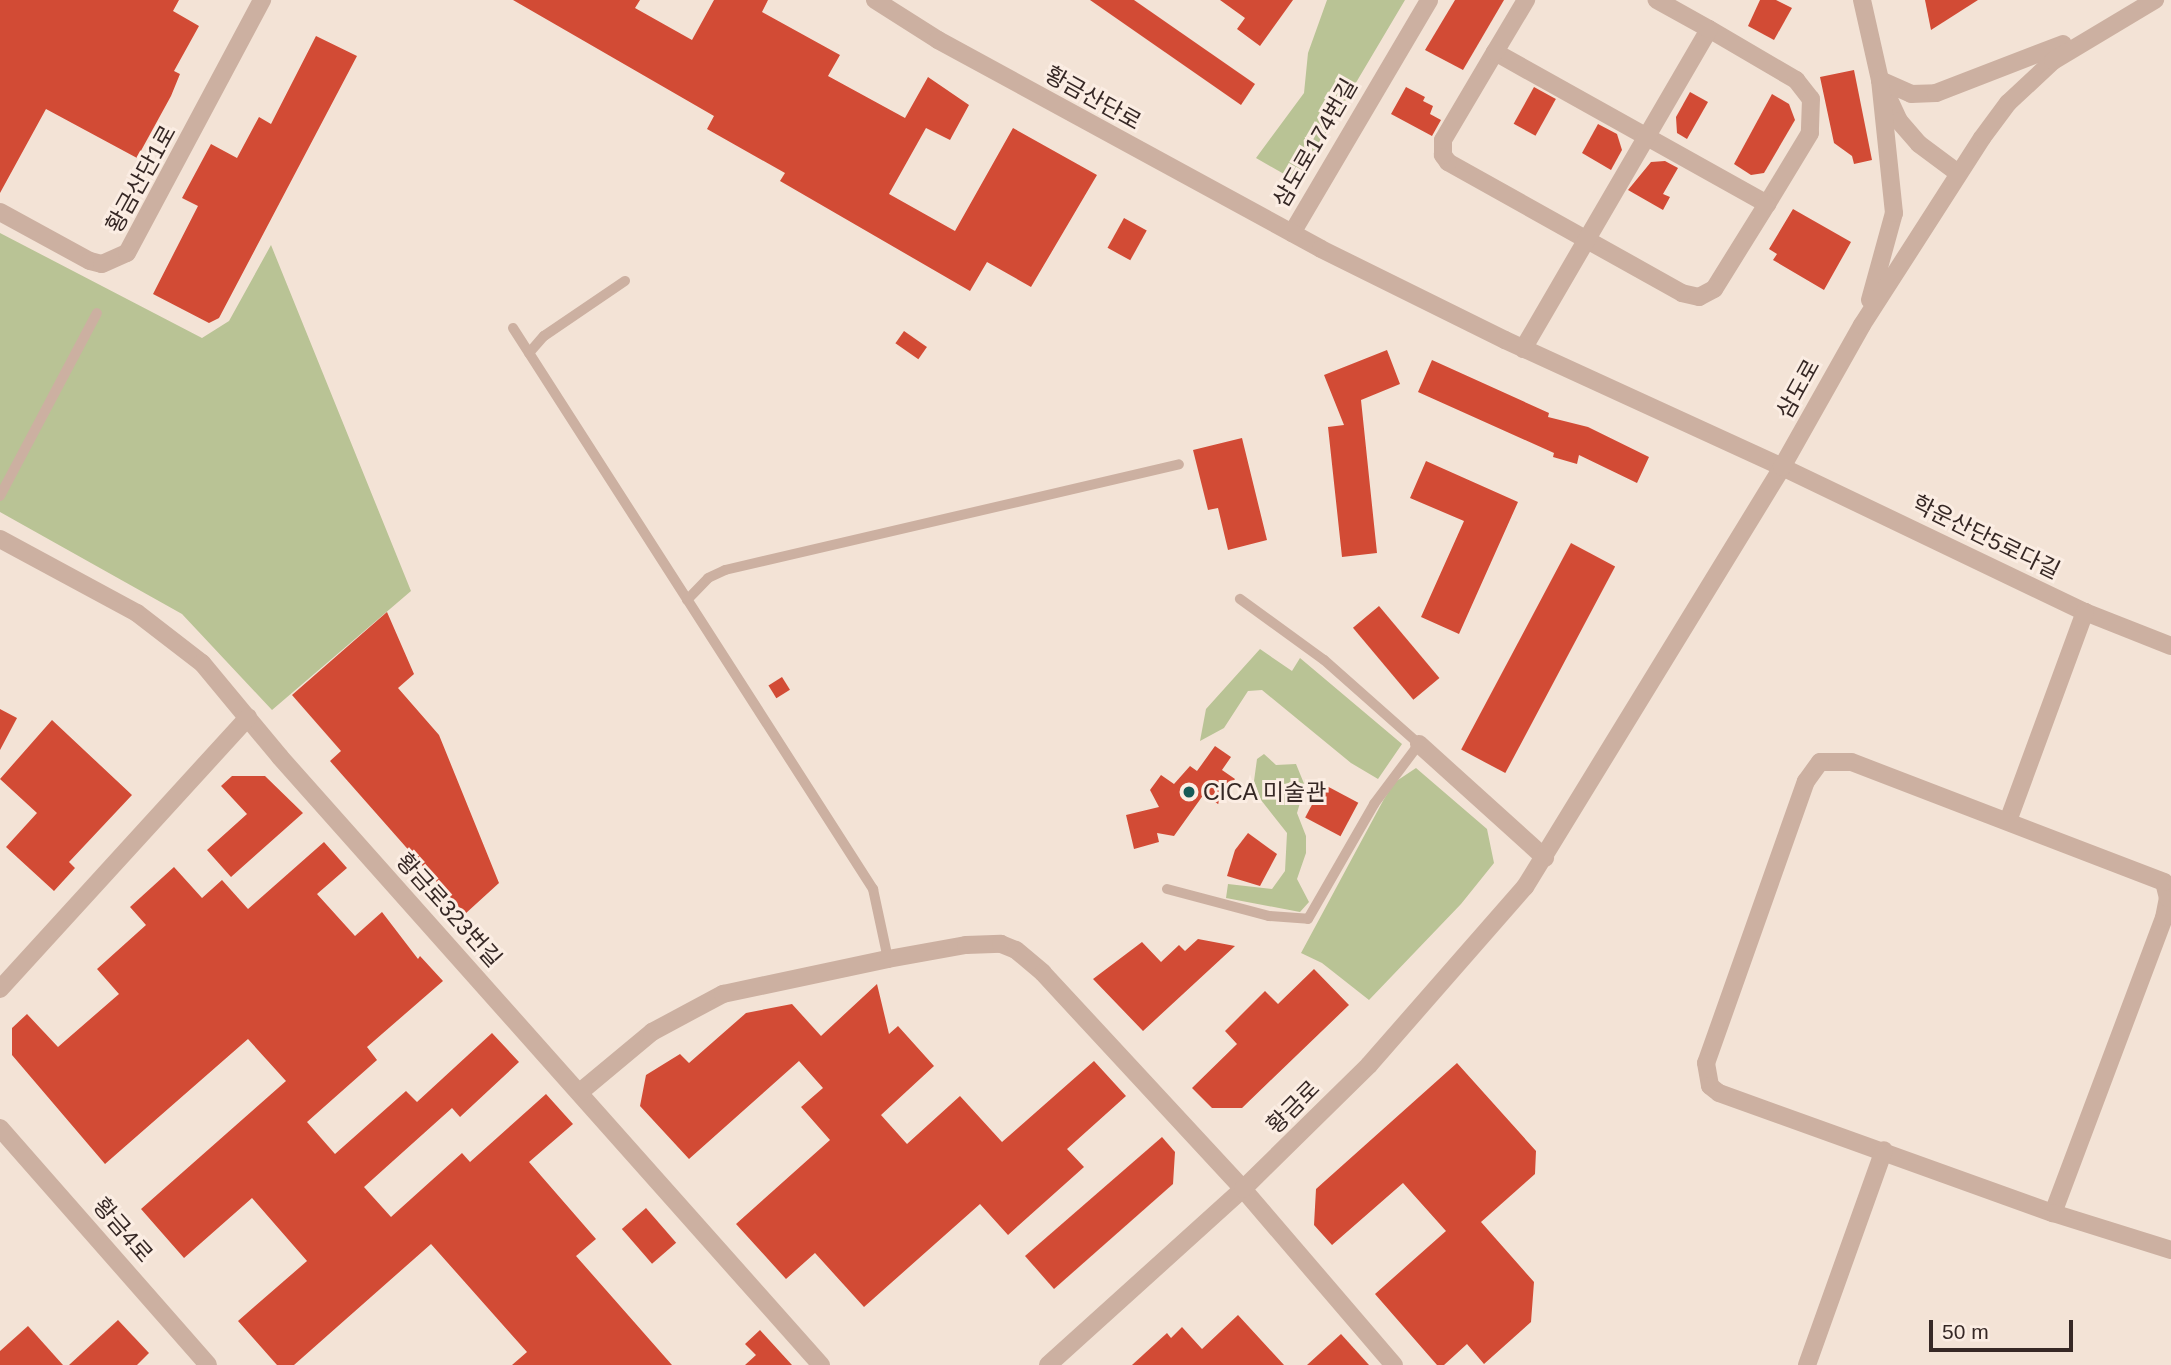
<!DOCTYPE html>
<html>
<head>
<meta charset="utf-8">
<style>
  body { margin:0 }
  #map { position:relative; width:2171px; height:1365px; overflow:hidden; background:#f3e3d6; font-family:Helvetica,"Noto Sans KR",sans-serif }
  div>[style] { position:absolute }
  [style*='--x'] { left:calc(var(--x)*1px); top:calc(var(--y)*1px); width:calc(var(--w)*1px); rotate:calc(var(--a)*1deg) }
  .green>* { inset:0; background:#b9c395 }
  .building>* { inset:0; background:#d24b35; transform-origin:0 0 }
  .service>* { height:10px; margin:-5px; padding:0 5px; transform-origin:5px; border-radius:5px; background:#ccb0a1 }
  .minor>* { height:18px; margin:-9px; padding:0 9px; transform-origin:9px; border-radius:9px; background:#ccb0a1 }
  .tertiary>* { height:18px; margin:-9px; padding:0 9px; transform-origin:9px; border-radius:9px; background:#ccb0a1 }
  .dots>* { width:19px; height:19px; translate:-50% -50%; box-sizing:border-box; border:4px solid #fbede3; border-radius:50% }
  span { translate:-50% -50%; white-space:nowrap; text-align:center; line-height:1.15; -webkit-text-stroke:6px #fbede3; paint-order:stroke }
  .street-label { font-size:23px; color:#362825 }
  .poi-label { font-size:23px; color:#362825 }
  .left { translate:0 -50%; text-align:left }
  .scale { position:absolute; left:1929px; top:1320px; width:144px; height:32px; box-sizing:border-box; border:4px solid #362825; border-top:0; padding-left:9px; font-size:21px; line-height:24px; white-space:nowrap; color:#362825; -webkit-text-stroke:5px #fbede3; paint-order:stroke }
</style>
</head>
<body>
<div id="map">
  <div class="green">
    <i style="clip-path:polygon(1327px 0,1405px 0,1303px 172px,1291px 178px,1256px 158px,1304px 93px,1308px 53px)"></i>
    <i style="clip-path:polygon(0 233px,202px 338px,229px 321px,271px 245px,411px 591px,272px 710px,182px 614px,0 512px)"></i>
    <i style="clip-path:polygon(1260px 649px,1292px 671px,1300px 658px,1402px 744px,1378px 779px,1351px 763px,1262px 690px,1248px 691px,1224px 728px,1200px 741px,1206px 709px)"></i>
    <i style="clip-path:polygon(1264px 754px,1276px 765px,1296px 764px,1305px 786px,1297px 813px,1306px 836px,1306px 853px,1297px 879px,1309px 902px,1300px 912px,1226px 898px,1228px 884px,1272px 889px,1285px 871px,1287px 833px,1261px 800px,1254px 781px,1257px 759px)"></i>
    <i style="clip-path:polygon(1416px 768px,1487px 829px,1494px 863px,1461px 904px,1369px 1000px,1322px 963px,1301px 953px,1384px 799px,1395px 782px)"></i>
  </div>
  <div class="building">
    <i style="clip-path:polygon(0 0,179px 0,173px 11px,199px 26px,174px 71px,180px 74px,171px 96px,137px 158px,46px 109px,0 193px)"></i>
    <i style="clip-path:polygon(513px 0,640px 0,635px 8px,692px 40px,714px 0,768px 0,762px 12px,840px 55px,828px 76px,905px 118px,928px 77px,969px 105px,950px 140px,926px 128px,889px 194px,955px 231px,1013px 128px,1097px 175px,1031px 287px,987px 262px,970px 291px,780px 181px,785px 173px,707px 129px,714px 116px)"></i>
    <i style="clip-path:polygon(1090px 0,1134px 0,1255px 84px,1241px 105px)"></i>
    <i style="clip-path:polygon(1220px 0,1293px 0,1260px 46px,1237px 29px,1245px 18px)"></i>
    <i style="clip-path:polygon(1455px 0,1504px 0,1463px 70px,1425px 50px)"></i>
    <i style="clip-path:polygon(1760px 0,1776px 0,1792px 8px,1774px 40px,1748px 26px)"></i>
    <i style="clip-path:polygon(1925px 0,1978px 0,1931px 30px)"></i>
    <i style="clip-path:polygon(316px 36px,357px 56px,219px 318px,209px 323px,153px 294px,198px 206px,182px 198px,211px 144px,237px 158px,259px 117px,271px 124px)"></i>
    <i style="clip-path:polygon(1854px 70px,1872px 160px,1854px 164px,1852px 156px,1834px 143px,1820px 77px)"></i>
    <i style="clip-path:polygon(1406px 87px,1425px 97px,1423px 101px,1433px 106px,1430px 114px,1441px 120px,1432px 136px,1391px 114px)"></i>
    <i style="left:1534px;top:87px;width:25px;height:42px;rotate:29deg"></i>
    <i style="clip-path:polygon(1690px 92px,1708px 102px,1687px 139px,1677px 133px,1676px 117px)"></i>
    <i style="clip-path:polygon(1772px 94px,1789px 104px,1795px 120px,1764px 173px,1751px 175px,1734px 164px)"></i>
    <i style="clip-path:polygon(1598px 124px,1617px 134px,1622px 150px,1611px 170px,1582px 153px)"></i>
    <i style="clip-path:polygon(1665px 161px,1678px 168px,1663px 194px,1670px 197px,1663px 210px,1628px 190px,1651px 162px)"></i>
    <i style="clip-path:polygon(1793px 209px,1851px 242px,1824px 290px,1773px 260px,1777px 254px,1769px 249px)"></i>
    <i style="left:1124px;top:218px;width:26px;height:34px;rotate:29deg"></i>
    <i style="left:904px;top:331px;width:28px;height:15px;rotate:35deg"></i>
    <i style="clip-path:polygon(1387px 350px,1400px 384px,1361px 400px,1377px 553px,1342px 557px,1328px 427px,1344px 425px,1324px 375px)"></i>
    <i style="clip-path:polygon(1432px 360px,1549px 413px,1548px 417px,1588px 427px,1649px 457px,1637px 483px,1579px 455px,1577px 464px,1553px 457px,1554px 453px,1418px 392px)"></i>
    <i style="clip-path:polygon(1242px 438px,1267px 540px,1228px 550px,1218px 508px,1208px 510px,1193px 450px)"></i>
    <i style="clip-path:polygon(1426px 461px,1518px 502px,1459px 634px,1421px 617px,1464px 521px,1410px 498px)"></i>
    <i style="left:1571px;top:543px;width:50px;height:234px;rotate:28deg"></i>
    <i style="left:1379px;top:606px;width:94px;height:34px;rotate:50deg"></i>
    <i style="clip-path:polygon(387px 612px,414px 674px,398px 688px,439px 735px,499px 883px,465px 914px,330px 761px,341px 751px,292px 695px)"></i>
    <i style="left:782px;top:677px;width:15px;height:16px;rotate:58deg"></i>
    <i style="clip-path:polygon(0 709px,17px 718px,0 750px)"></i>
    <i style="clip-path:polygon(52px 720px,132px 795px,69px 862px,75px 868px,54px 891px,6px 847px,37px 813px,0 779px)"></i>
    <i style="clip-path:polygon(1215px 746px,1231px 757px,1222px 770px,1235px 779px,1218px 804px,1204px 794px,1174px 836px,1157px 833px,1159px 842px,1134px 849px,1126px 815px,1159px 807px,1150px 790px,1161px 775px,1174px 784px,1190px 766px,1197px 771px)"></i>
    <i style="clip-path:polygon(232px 776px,265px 776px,303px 813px,231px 877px,207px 850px,247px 814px,221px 786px)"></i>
    <i style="left:1323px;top:784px;width:40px;height:38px;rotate:28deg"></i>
    <i style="clip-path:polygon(1248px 833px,1277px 854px,1260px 886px,1227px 876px,1235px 850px)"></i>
    <i style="clip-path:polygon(324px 842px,347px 868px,317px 894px,355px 936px,382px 912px,418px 959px,420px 956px,443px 981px,367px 1047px,377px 1060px,307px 1122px,335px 1154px,406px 1091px,417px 1102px,492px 1033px,519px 1062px,460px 1117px,452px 1108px,364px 1187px,391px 1217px,462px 1153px,470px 1162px,546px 1094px,573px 1124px,529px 1162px,596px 1239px,576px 1256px,672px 1365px,512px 1365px,527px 1352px,431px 1244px,294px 1365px,277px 1365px,238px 1321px,307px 1261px,252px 1198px,184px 1258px,141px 1209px,286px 1081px,248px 1039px,105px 1164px,12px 1055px,12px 1028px,27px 1014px,58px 1047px,119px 994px,97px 969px,146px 925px,130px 907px,174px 867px,202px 898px,222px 880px,248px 909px)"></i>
    <i style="clip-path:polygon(1198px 939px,1235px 946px,1143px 1031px,1093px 979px,1142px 942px,1161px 962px,1179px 945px,1185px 951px)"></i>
    <i style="clip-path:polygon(1314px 969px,1349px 1005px,1242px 1108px,1212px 1108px,1192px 1088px,1237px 1044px,1225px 1031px,1265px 991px,1278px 1004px)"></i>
    <i style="clip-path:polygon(877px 984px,889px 1034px,898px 1026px,934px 1066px,881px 1115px,907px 1144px,960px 1096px,1002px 1142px,1094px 1061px,1126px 1096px,1067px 1149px,1084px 1167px,1008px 1235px,980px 1204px,864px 1307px,815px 1253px,786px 1279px,736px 1224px,830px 1140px,801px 1107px,823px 1088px,799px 1061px,689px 1159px,640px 1106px,646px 1075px,680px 1054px,689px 1063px,746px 1013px,792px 1004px,821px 1036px)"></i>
    <i style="clip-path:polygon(1457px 1063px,1536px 1151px,1535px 1174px,1481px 1222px,1534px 1282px,1531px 1322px,1484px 1364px,1467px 1344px,1444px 1365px,1437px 1365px,1375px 1294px,1446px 1231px,1403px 1183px,1332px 1245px,1314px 1225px,1316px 1189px)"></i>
    <i style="clip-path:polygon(1162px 1137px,1175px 1152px,1173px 1184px,1054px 1289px,1025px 1256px)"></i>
    <i style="left:646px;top:1208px;width:46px;height:32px;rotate:49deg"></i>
    <i style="clip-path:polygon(1238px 1315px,1284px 1365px,1132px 1365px,1167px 1333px,1171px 1338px,1182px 1327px,1202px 1349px)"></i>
    <i style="clip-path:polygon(118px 1320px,149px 1353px,137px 1365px,69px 1365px)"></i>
    <i style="clip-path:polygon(28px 1326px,63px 1365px,0 1365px,0 1351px)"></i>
    <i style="clip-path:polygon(760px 1330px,792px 1365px,745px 1365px,756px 1355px,745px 1344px)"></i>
    <i style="clip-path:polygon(1341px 1334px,1369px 1365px,1307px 1365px)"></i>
  </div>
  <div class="service">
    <i style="--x:513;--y:328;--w:667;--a:57.31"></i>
    <i style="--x:873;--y:889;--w:72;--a:77.9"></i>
    <i style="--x:529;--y:353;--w:23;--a:-49"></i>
    <i style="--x:544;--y:336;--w:98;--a:-34.2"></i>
    <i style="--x:0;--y:496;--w:207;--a:-62.1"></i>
    <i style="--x:687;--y:600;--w:30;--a:-46"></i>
    <i style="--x:708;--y:578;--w:19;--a:-25"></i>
    <i style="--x:725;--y:570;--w:466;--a:-13.1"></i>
    <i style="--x:1167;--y:889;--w:106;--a:14.8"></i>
    <i style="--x:1269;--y:916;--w:39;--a:4"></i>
    <i style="--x:1308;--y:919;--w:133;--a:-60.1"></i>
    <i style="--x:1374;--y:804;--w:75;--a:-53.1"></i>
    <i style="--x:1419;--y:744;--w:127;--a:-138.5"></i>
    <i style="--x:1324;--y:660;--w:104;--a:-144"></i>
  </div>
  <div class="minor">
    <i style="--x:1709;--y:29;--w:101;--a:30.4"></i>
    <i style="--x:1796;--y:80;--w:24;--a:52"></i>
    <i style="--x:1811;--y:99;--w:34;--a:92"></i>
    <i style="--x:1810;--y:133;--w:83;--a:121.2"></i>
    <i style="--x:1495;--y:52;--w:312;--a:29.2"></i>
    <i style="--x:1767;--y:204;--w:100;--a:121.9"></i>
    <i style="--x:1714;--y:289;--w:17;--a:152"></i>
    <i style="--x:1699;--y:297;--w:17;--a:-167"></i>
    <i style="--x:1682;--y:293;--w:268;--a:-150.8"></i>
    <i style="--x:1448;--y:162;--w:9;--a:-126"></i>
    <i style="--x:1443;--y:155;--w:15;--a:-90"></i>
    <i style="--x:1443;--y:140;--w:102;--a:-59.4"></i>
    <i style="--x:1495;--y:52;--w:61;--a:-59.2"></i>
    <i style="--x:0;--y:212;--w:102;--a:28.6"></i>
    <i style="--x:90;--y:261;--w:12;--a:14"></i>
    <i style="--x:102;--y:264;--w:27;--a:-24"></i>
    <i style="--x:127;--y:253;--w:287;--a:-61.9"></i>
    <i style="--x:1292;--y:233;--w:270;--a:-59.5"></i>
    <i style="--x:1523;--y:349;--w:370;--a:-59.8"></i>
    <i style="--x:1709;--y:29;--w:60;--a:-150.9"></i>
    <i style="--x:1782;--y:467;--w:336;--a:25.6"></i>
    <i style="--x:2085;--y:612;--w:92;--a:21.6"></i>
    <i style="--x:0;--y:539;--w:156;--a:28.4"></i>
    <i style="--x:137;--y:613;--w:82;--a:37.6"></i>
    <i style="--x:202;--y:663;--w:122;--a:50.3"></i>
    <i style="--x:280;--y:757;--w:814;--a:48.34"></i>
    <i style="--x:1419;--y:744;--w:170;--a:42.1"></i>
    <i style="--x:2008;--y:821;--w:223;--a:-69.8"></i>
    <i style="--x:0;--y:989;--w:368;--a:-47.6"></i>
    <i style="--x:580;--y:1092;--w:94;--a:-39.8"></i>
    <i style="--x:652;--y:1032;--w:81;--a:-28.2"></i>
    <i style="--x:723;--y:994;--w:169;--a:-12"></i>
    <i style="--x:888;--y:959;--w:79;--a:-10.2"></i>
    <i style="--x:966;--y:945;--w:35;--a:-2"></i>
    <i style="--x:1001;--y:944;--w:16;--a:22"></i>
    <i style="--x:1016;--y:950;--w:35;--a:40"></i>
    <i style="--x:1043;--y:973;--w:294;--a:47.2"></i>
    <i style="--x:1243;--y:1189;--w:232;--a:49.4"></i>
    <i style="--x:2053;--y:1213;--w:315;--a:-69.4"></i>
    <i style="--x:2164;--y:918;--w:20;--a:-79"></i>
    <i style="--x:2168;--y:898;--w:16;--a:-104"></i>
    <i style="--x:2164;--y:882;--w:335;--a:-159"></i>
    <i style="--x:1851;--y:762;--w:31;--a:180"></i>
    <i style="--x:1820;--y:762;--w:24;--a:126"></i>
    <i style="--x:1806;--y:781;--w:299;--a:109.5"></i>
    <i style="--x:1706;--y:1063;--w:23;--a:80"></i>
    <i style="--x:1710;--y:1086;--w:11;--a:38"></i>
    <i style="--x:1719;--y:1093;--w:355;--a:19.8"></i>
    <i style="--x:2053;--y:1213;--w:124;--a:17.4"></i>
    <i style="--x:1807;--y:1365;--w:228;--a:-70.3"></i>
  </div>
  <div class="tertiary">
    <i style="--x:875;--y:0;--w:75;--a:32.4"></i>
    <i style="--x:938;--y:40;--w:436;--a:28.6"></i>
    <i style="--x:1321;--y:249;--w:205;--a:26.3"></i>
    <i style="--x:1505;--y:340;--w:305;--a:24.6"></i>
    <i style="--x:1862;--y:0;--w:82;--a:77.3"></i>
    <i style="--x:1880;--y:80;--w:45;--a:65.1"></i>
    <i style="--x:1899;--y:121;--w:30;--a:49"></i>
    <i style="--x:1919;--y:144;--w:49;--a:36.6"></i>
    <i style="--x:1880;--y:80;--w:34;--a:24"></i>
    <i style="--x:1911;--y:94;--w:25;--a:-2"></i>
    <i style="--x:1936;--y:93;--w:136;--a:-21.1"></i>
    <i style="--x:1870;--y:300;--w:90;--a:-74.6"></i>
    <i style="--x:1894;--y:213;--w:134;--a:-96"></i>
    <i style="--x:0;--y:1128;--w:315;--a:48.7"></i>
    <i style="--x:1048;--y:1365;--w:263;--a:-42.1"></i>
    <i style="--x:1243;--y:1189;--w:177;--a:-44.5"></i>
    <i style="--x:1369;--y:1065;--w:237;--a:-48.8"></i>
    <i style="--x:1525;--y:887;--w:492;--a:-58.5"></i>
    <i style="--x:1782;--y:467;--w:163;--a:-60.6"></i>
    <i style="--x:1862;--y:325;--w:222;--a:-57.3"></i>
    <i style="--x:1982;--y:138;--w:44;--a:-53.4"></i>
    <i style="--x:2008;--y:103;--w:62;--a:-43"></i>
    <i style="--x:2053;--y:61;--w:119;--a:-30.9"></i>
  </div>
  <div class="dots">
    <i style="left:1189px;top:792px;background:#175b58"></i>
  </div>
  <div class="street-label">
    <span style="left:1093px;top:98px;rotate:29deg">황금산단로</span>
    <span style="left:1315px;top:143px;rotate:-60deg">삼도로174번길</span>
    <span style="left:141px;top:179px;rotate:-61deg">황금산단1로</span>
    <span style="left:1798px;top:389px;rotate:-61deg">삼도로</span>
    <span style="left:1986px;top:537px;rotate:26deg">학운산단5로다길</span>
    <span style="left:449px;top:910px;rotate:48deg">황금로323번길</span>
    <span style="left:1293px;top:1107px;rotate:-45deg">황금로</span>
    <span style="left:123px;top:1230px;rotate:49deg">황금4로</span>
  </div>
  <div class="poi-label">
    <span class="left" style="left:1203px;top:792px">CICA 미술관</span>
  </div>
  <div class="scale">50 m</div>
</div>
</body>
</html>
